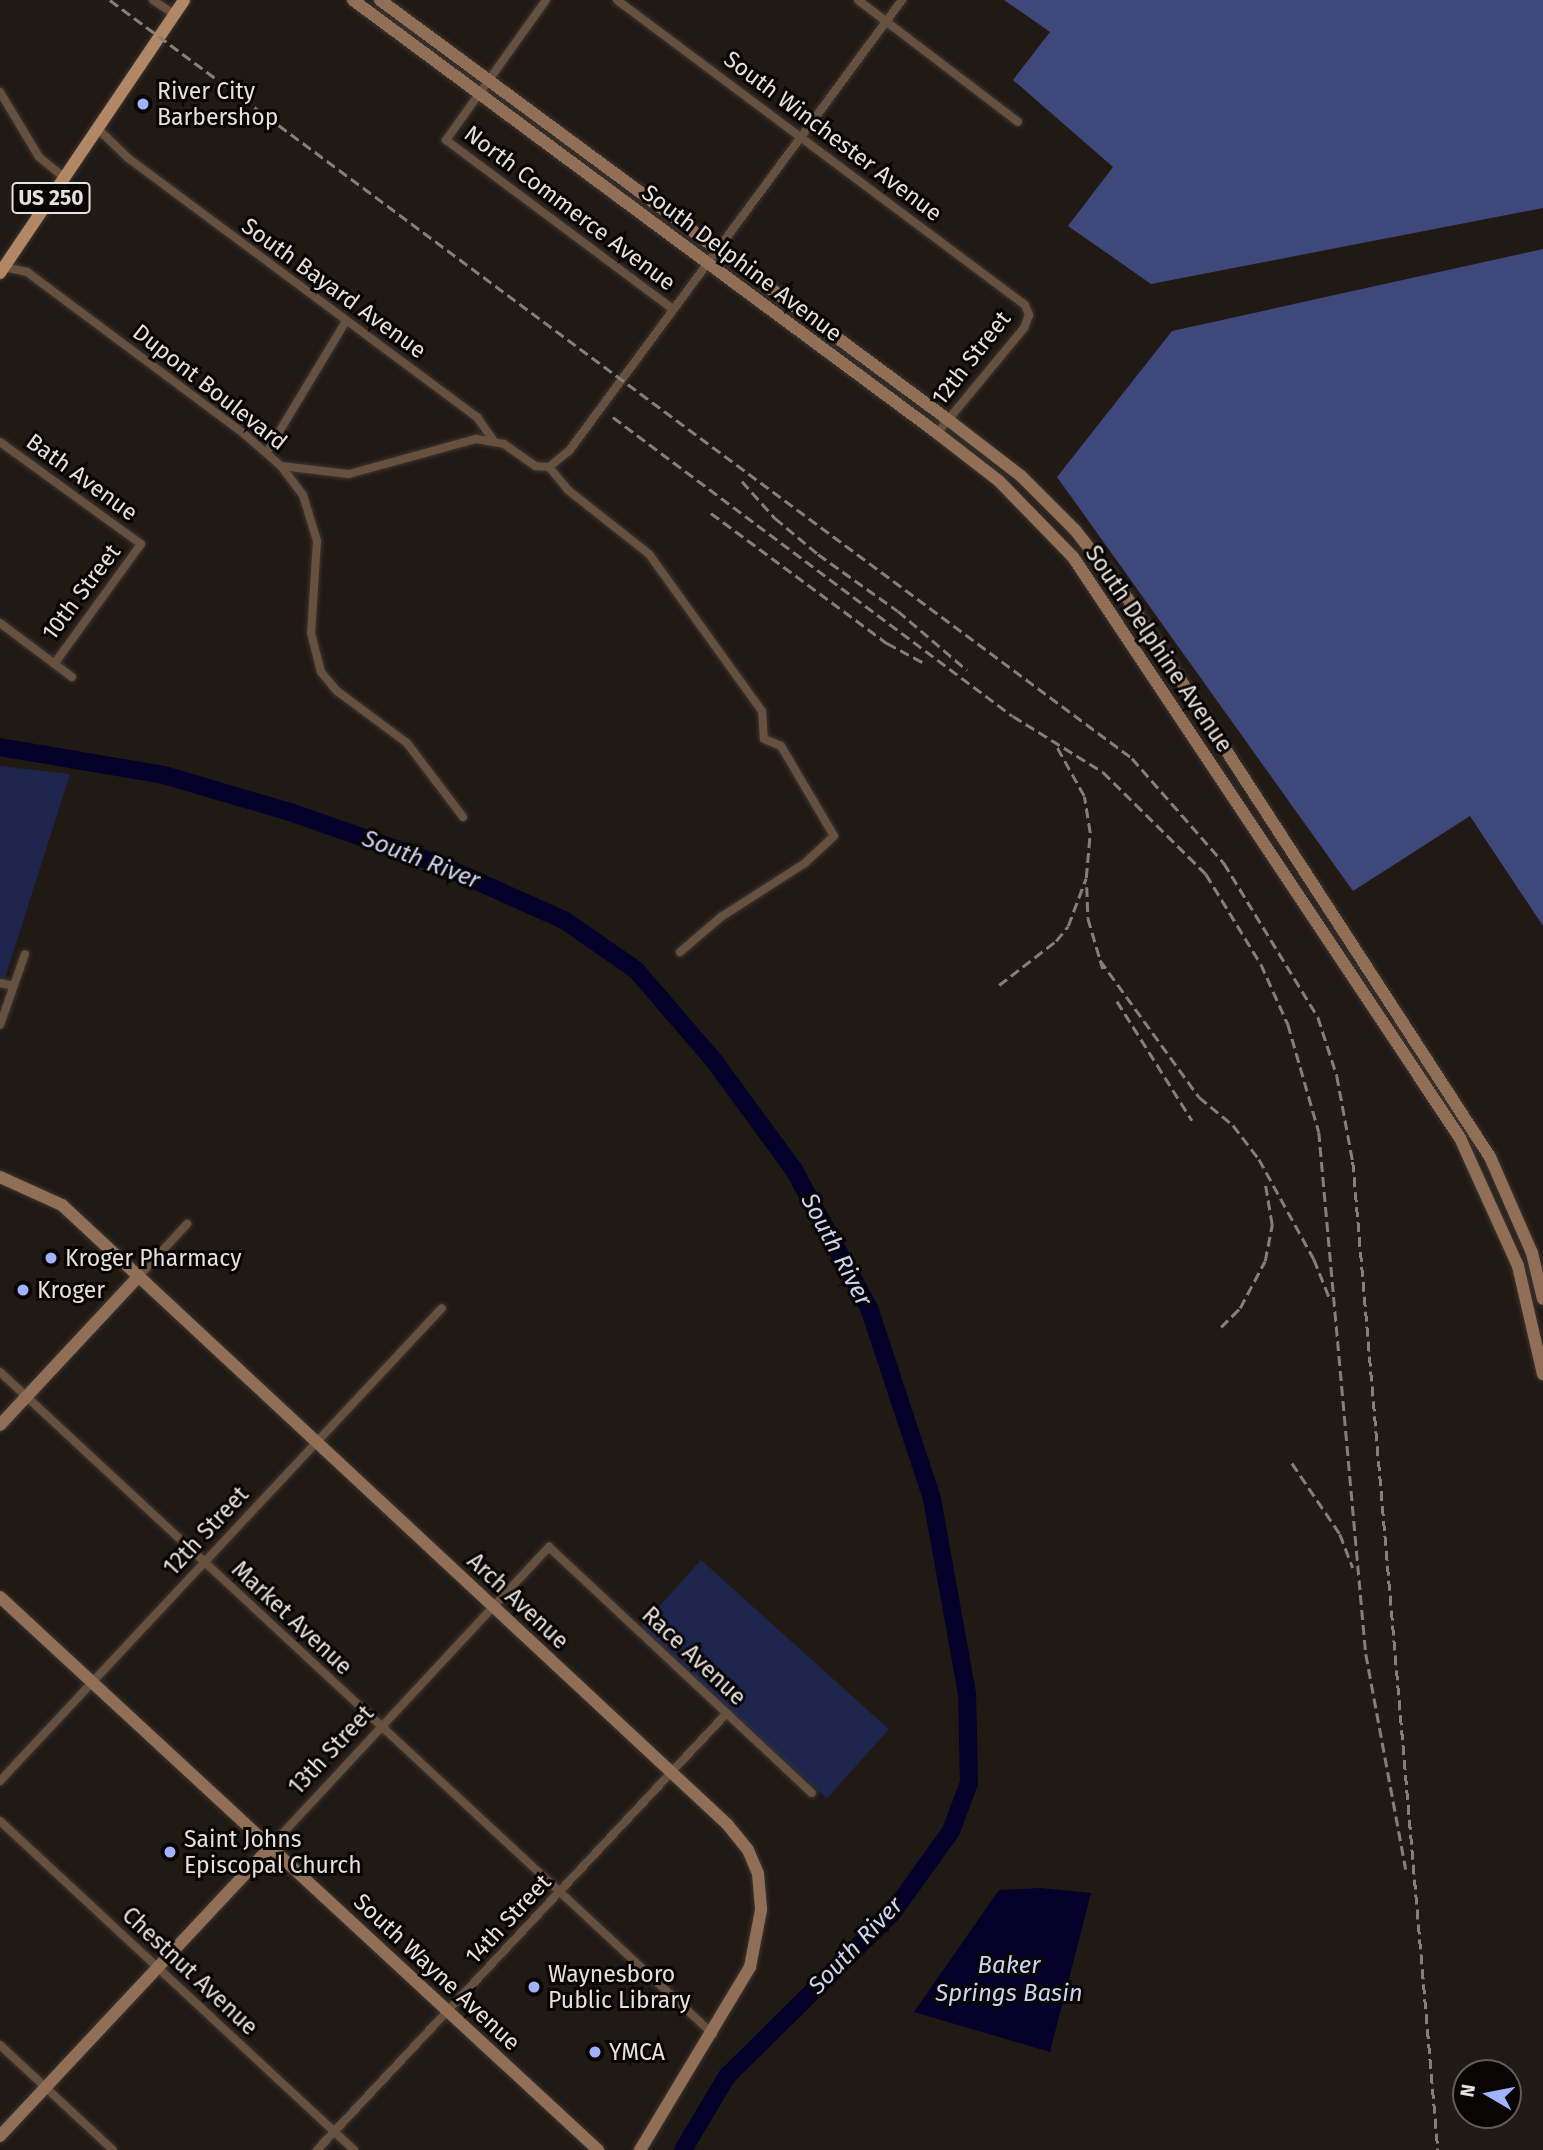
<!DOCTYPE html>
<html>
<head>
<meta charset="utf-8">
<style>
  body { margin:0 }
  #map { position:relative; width:1543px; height:2150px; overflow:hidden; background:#211914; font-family:"Fira Sans",sans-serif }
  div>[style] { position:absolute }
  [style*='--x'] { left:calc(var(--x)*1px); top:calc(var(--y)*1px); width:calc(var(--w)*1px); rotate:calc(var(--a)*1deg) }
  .green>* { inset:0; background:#1e254d; transform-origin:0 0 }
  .forest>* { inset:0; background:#3e487a }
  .water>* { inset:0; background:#040029 }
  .river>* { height:18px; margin:-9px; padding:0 9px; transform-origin:9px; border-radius:9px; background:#040029 }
  .roads { filter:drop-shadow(0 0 2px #3d3530) drop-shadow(0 0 2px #3d3530) }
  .street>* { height:8px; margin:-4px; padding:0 4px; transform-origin:4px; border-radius:4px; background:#665141 }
  .secondary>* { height:12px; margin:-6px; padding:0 6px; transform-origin:6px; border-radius:6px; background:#916f56 }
  .primary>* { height:12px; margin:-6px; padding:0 6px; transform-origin:6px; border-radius:6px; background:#b28765 }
  .rail>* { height:2.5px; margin-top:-1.25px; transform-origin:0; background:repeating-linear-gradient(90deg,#857e7a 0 10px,transparent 0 15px) }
  .dots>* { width:19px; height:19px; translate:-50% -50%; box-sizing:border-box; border:4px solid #080504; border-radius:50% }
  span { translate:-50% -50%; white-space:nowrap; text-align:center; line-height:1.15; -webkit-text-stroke:6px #080504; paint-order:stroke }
  .shield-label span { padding:2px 5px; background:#080504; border:2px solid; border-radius:5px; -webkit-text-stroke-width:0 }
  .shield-label { font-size:21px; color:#e6e1dd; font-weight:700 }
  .poi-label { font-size:23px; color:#e6e1dd }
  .left { translate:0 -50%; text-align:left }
  .street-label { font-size:23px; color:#e6e1dd }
  .water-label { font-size:24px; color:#cbd4f4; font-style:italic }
  .north { position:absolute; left:1452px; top:2059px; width:70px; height:70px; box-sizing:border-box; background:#080504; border:2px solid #615d5b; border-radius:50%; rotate:280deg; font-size:19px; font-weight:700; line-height:28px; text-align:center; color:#e6e1dd }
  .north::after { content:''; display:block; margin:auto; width:24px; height:32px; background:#a1b3fd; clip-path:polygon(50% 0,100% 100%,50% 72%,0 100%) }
</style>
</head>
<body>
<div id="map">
  <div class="green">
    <i style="clip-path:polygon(0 766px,70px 774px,5px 978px,0 977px)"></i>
    <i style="left:701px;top:1560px;width:253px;height:93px;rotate:42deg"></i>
  </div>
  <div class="forest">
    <i style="clip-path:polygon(1004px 0,1543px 0,1543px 208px,1151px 284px,1068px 226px,1113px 167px,1013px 80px,1050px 32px)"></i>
    <i style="clip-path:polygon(1543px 249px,1543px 926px,1470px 816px,1353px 891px,1057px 477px,1172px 331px)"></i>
  </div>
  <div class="water">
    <i style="clip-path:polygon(1040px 1888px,1091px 1893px,1050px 2052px,914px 2012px,999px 1890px)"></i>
  </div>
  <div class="river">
    <i style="--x:0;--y:747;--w:166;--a:9.7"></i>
    <i style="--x:164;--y:775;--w:134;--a:16.4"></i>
    <i style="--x:293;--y:813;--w:151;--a:19.3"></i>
    <i style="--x:436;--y:863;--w:140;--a:24"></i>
    <i style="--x:564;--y:920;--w:88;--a:34.8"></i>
    <i style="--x:636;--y:970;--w:121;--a:49.3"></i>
    <i style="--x:715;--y:1062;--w:134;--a:53.8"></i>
    <i style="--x:794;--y:1170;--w:157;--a:61.5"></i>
    <i style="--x:869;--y:1308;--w:201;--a:71.7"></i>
    <i style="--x:932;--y:1499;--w:197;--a:79.8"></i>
    <i style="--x:967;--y:1693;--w:90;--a:88.7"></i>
    <i style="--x:969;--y:1783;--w:51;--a:110.6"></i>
    <i style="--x:951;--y:1831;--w:100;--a:125.6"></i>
    <i style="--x:893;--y:1912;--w:233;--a:135.3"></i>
    <i style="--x:727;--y:2076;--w:86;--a:120.7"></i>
  </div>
  <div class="roads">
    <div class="street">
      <i style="--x:153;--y:0;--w:25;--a:34"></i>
      <i style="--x:546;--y:0;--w:172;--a:125.5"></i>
      <i style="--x:446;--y:140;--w:283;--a:36.7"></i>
      <i style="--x:617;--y:0;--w:509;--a:36.78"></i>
      <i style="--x:1025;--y:305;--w:11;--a:68"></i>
      <i style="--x:1029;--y:315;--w:14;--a:111"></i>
      <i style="--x:1024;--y:328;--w:136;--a:129.6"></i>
      <i style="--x:858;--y:0;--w:201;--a:37.3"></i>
      <i style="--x:0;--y:92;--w:76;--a:59"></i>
      <i style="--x:39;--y:157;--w:33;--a:39"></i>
      <i style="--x:98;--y:129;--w:42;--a:44"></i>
      <i style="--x:128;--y:158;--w:435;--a:36.6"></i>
      <i style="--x:477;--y:417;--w:28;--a:55"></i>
      <i style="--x:4;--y:267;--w:24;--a:12"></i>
      <i style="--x:27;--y:272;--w:268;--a:36.7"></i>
      <i style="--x:242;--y:432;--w:52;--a:41.1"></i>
      <i style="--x:281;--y:466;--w:68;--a:6.7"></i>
      <i style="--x:349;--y:474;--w:132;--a:-15.4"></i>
      <i style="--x:476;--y:439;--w:28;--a:10"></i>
      <i style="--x:504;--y:444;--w:39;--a:35"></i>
      <i style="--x:536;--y:466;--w:13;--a:4"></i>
      <i style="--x:549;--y:467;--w:26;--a:-39"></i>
      <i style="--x:569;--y:451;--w:561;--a:-53.56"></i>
      <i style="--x:0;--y:442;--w:174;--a:35.9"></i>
      <i style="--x:141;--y:544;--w:148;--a:125.9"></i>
      <i style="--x:267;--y:452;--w:153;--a:-58.9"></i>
      <i style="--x:281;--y:466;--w:36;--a:53"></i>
      <i style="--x:303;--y:495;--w:48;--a:73.1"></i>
      <i style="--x:317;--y:541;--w:92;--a:93.7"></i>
      <i style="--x:311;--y:633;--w:40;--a:75.6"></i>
      <i style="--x:321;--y:672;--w:25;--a:50"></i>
      <i style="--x:337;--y:691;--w:87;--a:36.6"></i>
      <i style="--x:407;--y:743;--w:93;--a:52.9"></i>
      <i style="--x:549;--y:467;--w:30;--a:50"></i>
      <i style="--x:568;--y:490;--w:103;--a:38.3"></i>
      <i style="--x:649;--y:554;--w:193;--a:54.3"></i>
      <i style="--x:762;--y:711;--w:28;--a:86"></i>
      <i style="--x:764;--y:739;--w:18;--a:22"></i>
      <i style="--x:781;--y:746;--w:104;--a:59.5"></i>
      <i style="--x:834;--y:836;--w:40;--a:137"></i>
      <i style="--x:805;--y:863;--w:100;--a:147.3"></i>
      <i style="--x:721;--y:917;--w:54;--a:139.5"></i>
      <i style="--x:0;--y:623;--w:90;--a:36.9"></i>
      <i style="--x:0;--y:983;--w:14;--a:12"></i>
      <i style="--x:0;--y:1025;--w:75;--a:-70.6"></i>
      <i style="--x:139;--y:1276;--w:71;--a:-47.3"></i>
      <i style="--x:0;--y:1372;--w:973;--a:42.88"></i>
      <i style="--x:0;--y:1781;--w:647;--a:-46.94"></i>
      <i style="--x:0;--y:1821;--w:483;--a:42.9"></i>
      <i style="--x:270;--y:1847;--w:410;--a:-47.1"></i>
      <i style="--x:549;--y:1547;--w:360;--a:43.1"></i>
      <i style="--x:0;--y:2045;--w:154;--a:42.9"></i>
      <i style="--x:317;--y:2150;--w:599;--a:-46.83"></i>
    </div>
    <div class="secondary">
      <i style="--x:353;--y:0;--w:727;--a:36.55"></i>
      <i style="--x:937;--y:433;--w:78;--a:37.7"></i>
      <i style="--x:999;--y:481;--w:106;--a:45.8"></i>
      <i style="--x:1073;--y:557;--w:698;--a:56.33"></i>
      <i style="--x:1460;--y:1138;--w:141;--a:65.6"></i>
      <i style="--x:1518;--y:1266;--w:111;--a:77"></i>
      <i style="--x:380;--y:0;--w:705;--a:36.46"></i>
      <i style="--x:947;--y:419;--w:93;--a:37.6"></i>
      <i style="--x:1021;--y:476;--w:76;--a:45"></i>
      <i style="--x:1075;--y:530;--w:76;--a:51.9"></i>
      <i style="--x:1122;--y:590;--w:676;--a:57.02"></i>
      <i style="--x:1490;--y:1157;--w:105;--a:66.4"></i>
      <i style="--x:1532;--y:1253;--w:47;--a:76.6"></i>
      <i style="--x:0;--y:1177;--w:68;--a:24.3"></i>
      <i style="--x:62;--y:1205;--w:909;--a:42.95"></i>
      <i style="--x:727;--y:1824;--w:33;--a:51"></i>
      <i style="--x:748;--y:1850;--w:26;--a:67"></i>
      <i style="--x:758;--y:1874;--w:36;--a:85"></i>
      <i style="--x:761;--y:1910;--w:58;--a:100.9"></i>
      <i style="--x:750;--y:1967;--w:214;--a:121"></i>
      <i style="--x:0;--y:1425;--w:204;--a:-47"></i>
      <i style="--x:0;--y:1597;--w:815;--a:42.76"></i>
      <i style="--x:0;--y:2136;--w:396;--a:-46.9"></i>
    </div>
    <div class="primary">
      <i style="--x:0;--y:273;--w:329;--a:-56"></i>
    </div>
  </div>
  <div class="rail">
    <i style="--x:110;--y:0;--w:1272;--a:36.56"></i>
    <i style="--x:1132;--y:758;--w:140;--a:48.8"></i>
    <i style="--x:1224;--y:863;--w:180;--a:58.6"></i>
    <i style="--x:1318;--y:1017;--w:62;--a:72.1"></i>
    <i style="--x:1337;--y:1076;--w:87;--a:79.5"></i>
    <i style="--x:1353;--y:1162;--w:992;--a:85.08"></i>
    <i style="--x:613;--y:417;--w:499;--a:36.8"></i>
    <i style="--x:1013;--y:716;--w:106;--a:31.9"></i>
    <i style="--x:1103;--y:772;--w:145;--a:44.7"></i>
    <i style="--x:1206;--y:874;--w:105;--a:58.6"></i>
    <i style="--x:1261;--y:964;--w:66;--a:65.8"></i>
    <i style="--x:1288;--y:1024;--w:112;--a:74"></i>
    <i style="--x:1319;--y:1132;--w:524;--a:84.86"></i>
    <i style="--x:1366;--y:1654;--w:219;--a:79.5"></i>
    <i style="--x:742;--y:481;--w:50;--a:48.3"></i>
    <i style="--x:775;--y:518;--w:56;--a:39.9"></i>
    <i style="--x:818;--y:554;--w:98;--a:35.5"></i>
    <i style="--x:898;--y:611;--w:91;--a:40.5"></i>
    <i style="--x:711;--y:513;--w:219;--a:36.5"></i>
    <i style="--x:887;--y:643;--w:44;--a:28.3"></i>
    <i style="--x:1087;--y:887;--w:31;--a:88"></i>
    <i style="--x:1088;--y:918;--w:53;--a:73.6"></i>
    <i style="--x:1100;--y:960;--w:169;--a:54.1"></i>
    <i style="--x:1199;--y:1097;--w:44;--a:39.5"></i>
    <i style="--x:1233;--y:1125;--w:43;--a:52.6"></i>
    <i style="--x:1259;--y:1159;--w:114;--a:61.2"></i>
    <i style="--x:1314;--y:1259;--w:43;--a:68.2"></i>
    <i style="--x:999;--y:985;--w:72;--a:-37.7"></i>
    <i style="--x:1056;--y:941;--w:19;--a:-51"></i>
    <i style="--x:1068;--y:926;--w:51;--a:-69.4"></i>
    <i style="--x:1086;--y:878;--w:45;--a:-84.9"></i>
    <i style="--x:1090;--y:833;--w:37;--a:-99"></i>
    <i style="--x:1084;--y:796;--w:57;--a:-119.2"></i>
    <i style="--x:1117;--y:1001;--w:141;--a:57.8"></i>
    <i style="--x:1221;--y:1327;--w:27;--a:-45"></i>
    <i style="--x:1240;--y:1308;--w:53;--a:-62"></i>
    <i style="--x:1265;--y:1261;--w:37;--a:-79"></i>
    <i style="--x:1272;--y:1225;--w:43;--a:-99.5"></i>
    <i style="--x:1292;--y:1463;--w:86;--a:55.9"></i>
    <i style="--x:1340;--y:1534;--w:36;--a:69"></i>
  </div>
  <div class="dots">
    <i style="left:143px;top:104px;background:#a1b3fd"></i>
    <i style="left:51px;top:1258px;background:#a1b3fd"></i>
    <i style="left:23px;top:1290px;background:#a1b3fd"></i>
    <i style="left:170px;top:1852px;background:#a1b3fd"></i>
    <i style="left:534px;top:1987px;background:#a1b3fd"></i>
    <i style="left:595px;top:2052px;background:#a1b3fd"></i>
  </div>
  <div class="shield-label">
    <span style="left:51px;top:198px">US 250</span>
  </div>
  <div class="poi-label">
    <span class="left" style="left:157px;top:104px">River City<br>Barbershop</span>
    <span class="left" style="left:65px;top:1258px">Kroger Pharmacy</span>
    <span class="left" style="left:37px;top:1290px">Kroger</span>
    <span class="left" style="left:184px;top:1852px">Saint Johns<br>Episcopal Church</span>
    <span class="left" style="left:548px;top:1987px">Waynesboro<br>Public Library</span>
    <span class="left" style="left:609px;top:2052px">YMCA</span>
  </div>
  <div class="street-label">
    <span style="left:833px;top:136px;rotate:37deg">South Winchester Avenue</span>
    <span style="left:570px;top:208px;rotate:37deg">North Commerce Avenue</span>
    <span style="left:742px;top:263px;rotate:37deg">South Delphine Avenue</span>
    <span style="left:334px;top:288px;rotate:36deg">South Bayard Avenue</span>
    <span style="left:971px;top:358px;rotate:-52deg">12th Street</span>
    <span style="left:210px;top:387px;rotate:38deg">Dupont Boulevard</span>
    <span style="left:82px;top:477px;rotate:36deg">Bath Avenue</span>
    <span style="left:81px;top:592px;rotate:-53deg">10th Street</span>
    <span style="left:1159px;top:649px;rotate:56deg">South Delphine Avenue</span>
    <span style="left:206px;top:1531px;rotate:-47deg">12th Street</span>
    <span style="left:518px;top:1601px;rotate:43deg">Arch Avenue</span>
    <span style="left:292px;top:1618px;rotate:43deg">Market Avenue</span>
    <span style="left:694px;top:1656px;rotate:43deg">Race Avenue</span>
    <span style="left:331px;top:1750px;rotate:-47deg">13th Street</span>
    <span style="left:508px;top:1919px;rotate:-47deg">14th Street</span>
    <span style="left:190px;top:1971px;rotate:43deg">Chestnut Avenue</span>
    <span style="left:437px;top:1972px;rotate:43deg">South Wayne Avenue</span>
  </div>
  <div class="water-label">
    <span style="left:421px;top:860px;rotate:21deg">South River</span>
    <span style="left:836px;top:1250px;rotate:62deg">South River</span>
    <span style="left:856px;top:1946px;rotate:-46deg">South River</span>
    <span style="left:1009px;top:1980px">Baker<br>Springs Basin</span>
  </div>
  <div class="north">N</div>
</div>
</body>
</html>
